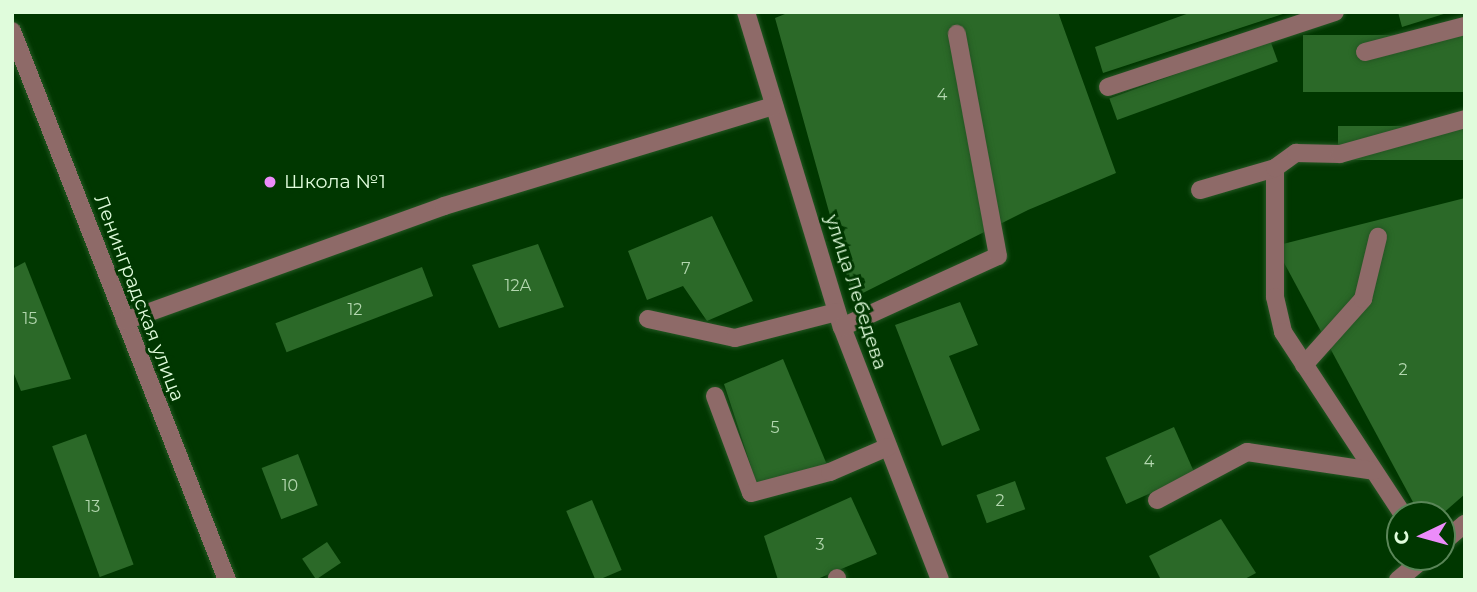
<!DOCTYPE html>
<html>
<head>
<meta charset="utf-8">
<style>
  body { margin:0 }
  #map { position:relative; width:1477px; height:592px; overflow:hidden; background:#003700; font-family:Montserrat,sans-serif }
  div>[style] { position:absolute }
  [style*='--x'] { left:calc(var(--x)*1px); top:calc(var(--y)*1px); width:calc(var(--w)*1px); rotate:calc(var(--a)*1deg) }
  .building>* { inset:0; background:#2b6928; transform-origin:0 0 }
  .roads { filter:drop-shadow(0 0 2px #245723) drop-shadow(0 0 2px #245723) }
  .minor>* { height:18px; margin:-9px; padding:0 9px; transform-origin:9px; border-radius:9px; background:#8e6a68 }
  .dots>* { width:19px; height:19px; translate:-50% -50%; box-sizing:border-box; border:4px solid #003700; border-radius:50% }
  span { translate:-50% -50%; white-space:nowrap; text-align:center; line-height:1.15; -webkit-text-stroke:6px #003700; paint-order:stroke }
  .number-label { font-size:16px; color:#b3d7af }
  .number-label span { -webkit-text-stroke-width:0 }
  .poi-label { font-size:19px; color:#e0fcdc }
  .left { translate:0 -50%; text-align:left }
  .street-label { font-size:19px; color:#e0fcdc }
  .frame { position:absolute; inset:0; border:14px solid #e0fcdc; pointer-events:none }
  .north { position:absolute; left:1386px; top:501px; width:70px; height:70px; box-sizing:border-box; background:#003700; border:2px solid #5a8658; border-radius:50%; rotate:265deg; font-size:19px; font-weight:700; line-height:28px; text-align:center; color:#e0fcdc }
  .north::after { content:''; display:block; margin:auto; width:24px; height:32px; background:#ec8cfa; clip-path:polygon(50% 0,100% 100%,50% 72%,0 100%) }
</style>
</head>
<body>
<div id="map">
  <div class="building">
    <i style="clip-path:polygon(790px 12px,1058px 12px,1116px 173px,1028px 210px,853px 298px,775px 18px)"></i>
    <i style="clip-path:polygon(1192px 12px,1286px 13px,1103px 73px,1095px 47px)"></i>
    <i style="clip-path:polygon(1398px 12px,1447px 12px,1447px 13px,1402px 27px)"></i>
    <i style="left:1465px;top:35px;width:57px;height:162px;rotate:90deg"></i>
    <i style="left:1270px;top:40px;width:23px;height:171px;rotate:70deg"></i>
    <i style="left:1465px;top:126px;width:34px;height:127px;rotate:90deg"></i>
    <i style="clip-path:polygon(1465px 198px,1465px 494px,1441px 515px,1420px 515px,1275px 246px)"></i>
    <i style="clip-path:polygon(712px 216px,753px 301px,707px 321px,683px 286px,647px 300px,628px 251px)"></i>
    <i style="clip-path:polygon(538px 244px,564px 307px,499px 328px,472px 265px)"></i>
    <i style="clip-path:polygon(25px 262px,71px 379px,21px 391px,12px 369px,12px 269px)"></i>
    <i style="left:422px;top:267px;width:31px;height:157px;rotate:69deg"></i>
    <i style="clip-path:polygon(960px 302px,978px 345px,949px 356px,980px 430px,942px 446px,895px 325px)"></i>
    <i style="clip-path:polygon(783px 359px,830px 472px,759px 491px,724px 384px)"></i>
    <i style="left:1174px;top:427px;width:51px;height:75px;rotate:66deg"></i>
    <i style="left:86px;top:434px;width:139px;height:36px;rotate:70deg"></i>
    <i style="left:298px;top:454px;width:55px;height:39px;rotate:69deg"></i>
    <i style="left:1015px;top:481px;width:30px;height:41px;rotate:70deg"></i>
    <i style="clip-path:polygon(851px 497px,877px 554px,815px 580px,778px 580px,764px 536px)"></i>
    <i style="left:592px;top:500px;width:76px;height:28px;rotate:67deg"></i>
    <i style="clip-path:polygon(1221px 519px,1256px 573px,1243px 580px,1161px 580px,1149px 556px)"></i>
    <i style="left:327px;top:542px;width:25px;height:30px;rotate:56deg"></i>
  </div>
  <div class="roads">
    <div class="minor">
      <i style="--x:746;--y:12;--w:329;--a:73.1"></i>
      <i style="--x:842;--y:327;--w:271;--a:68.8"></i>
      <i style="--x:12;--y:31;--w:590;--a:68.61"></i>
      <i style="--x:1365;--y:52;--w:103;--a:-14.6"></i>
      <i style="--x:1108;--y:87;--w:239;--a:-18.3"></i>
      <i style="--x:1275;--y:168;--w:129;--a:90"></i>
      <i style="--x:1275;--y:297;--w:36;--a:77"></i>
      <i style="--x:1283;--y:332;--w:219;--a:56.7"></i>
      <i style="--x:1200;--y:190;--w:78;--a:-16.3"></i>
      <i style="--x:1275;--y:168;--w:26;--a:-36"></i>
      <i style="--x:1296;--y:153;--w:44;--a:1.3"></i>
      <i style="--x:1340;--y:154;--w:130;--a:-15.6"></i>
      <i style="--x:648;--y:319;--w:89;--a:12.3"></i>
      <i style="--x:735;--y:338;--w:105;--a:-14.3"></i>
      <i style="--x:125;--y:321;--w:339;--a:-19.8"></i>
      <i style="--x:444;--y:206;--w:345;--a:-16.9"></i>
      <i style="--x:842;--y:327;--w:171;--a:-24.5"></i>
      <i style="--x:998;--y:256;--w:226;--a:-100.5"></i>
      <i style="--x:1304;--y:365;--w:89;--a:-48.2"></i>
      <i style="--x:1363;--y:299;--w:64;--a:-76.4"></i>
      <i style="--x:715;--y:396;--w:103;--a:69.6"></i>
      <i style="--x:751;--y:493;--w:82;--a:-14.9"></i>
      <i style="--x:830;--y:472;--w:63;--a:-23.3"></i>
      <i style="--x:1157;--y:500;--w:102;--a:-28.1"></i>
      <i style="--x:1247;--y:452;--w:128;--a:8.5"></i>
      <i style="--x:1442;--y:543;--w:30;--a:-40"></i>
      <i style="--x:837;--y:578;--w:2;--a:90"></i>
      <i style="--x:1398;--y:580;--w:35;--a:-40"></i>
    </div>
  </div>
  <div class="dots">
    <i style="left:270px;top:182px;background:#ec8cfa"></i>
  </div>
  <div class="number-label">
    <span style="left:942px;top:95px">4</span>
    <span style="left:686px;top:269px">7</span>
    <span style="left:518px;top:286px">12А</span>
    <span style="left:355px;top:310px">12</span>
    <span style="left:30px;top:319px">15</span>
    <span style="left:1403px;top:370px">2</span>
    <span style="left:775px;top:428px">5</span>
    <span style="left:1149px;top:462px">4</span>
    <span style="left:290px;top:486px">10</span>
    <span style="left:1000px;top:501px">2</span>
    <span style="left:93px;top:507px">13</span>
    <span style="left:820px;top:545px">3</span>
  </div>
  <div class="poi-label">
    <span class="left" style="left:284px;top:182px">Школа №1</span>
  </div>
  <div class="street-label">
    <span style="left:856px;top:292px;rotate:72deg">улица Лебедева</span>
    <span style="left:139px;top:298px;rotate:69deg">Ленинградская улица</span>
  </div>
  <div class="frame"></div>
  <div class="north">С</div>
</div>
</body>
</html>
